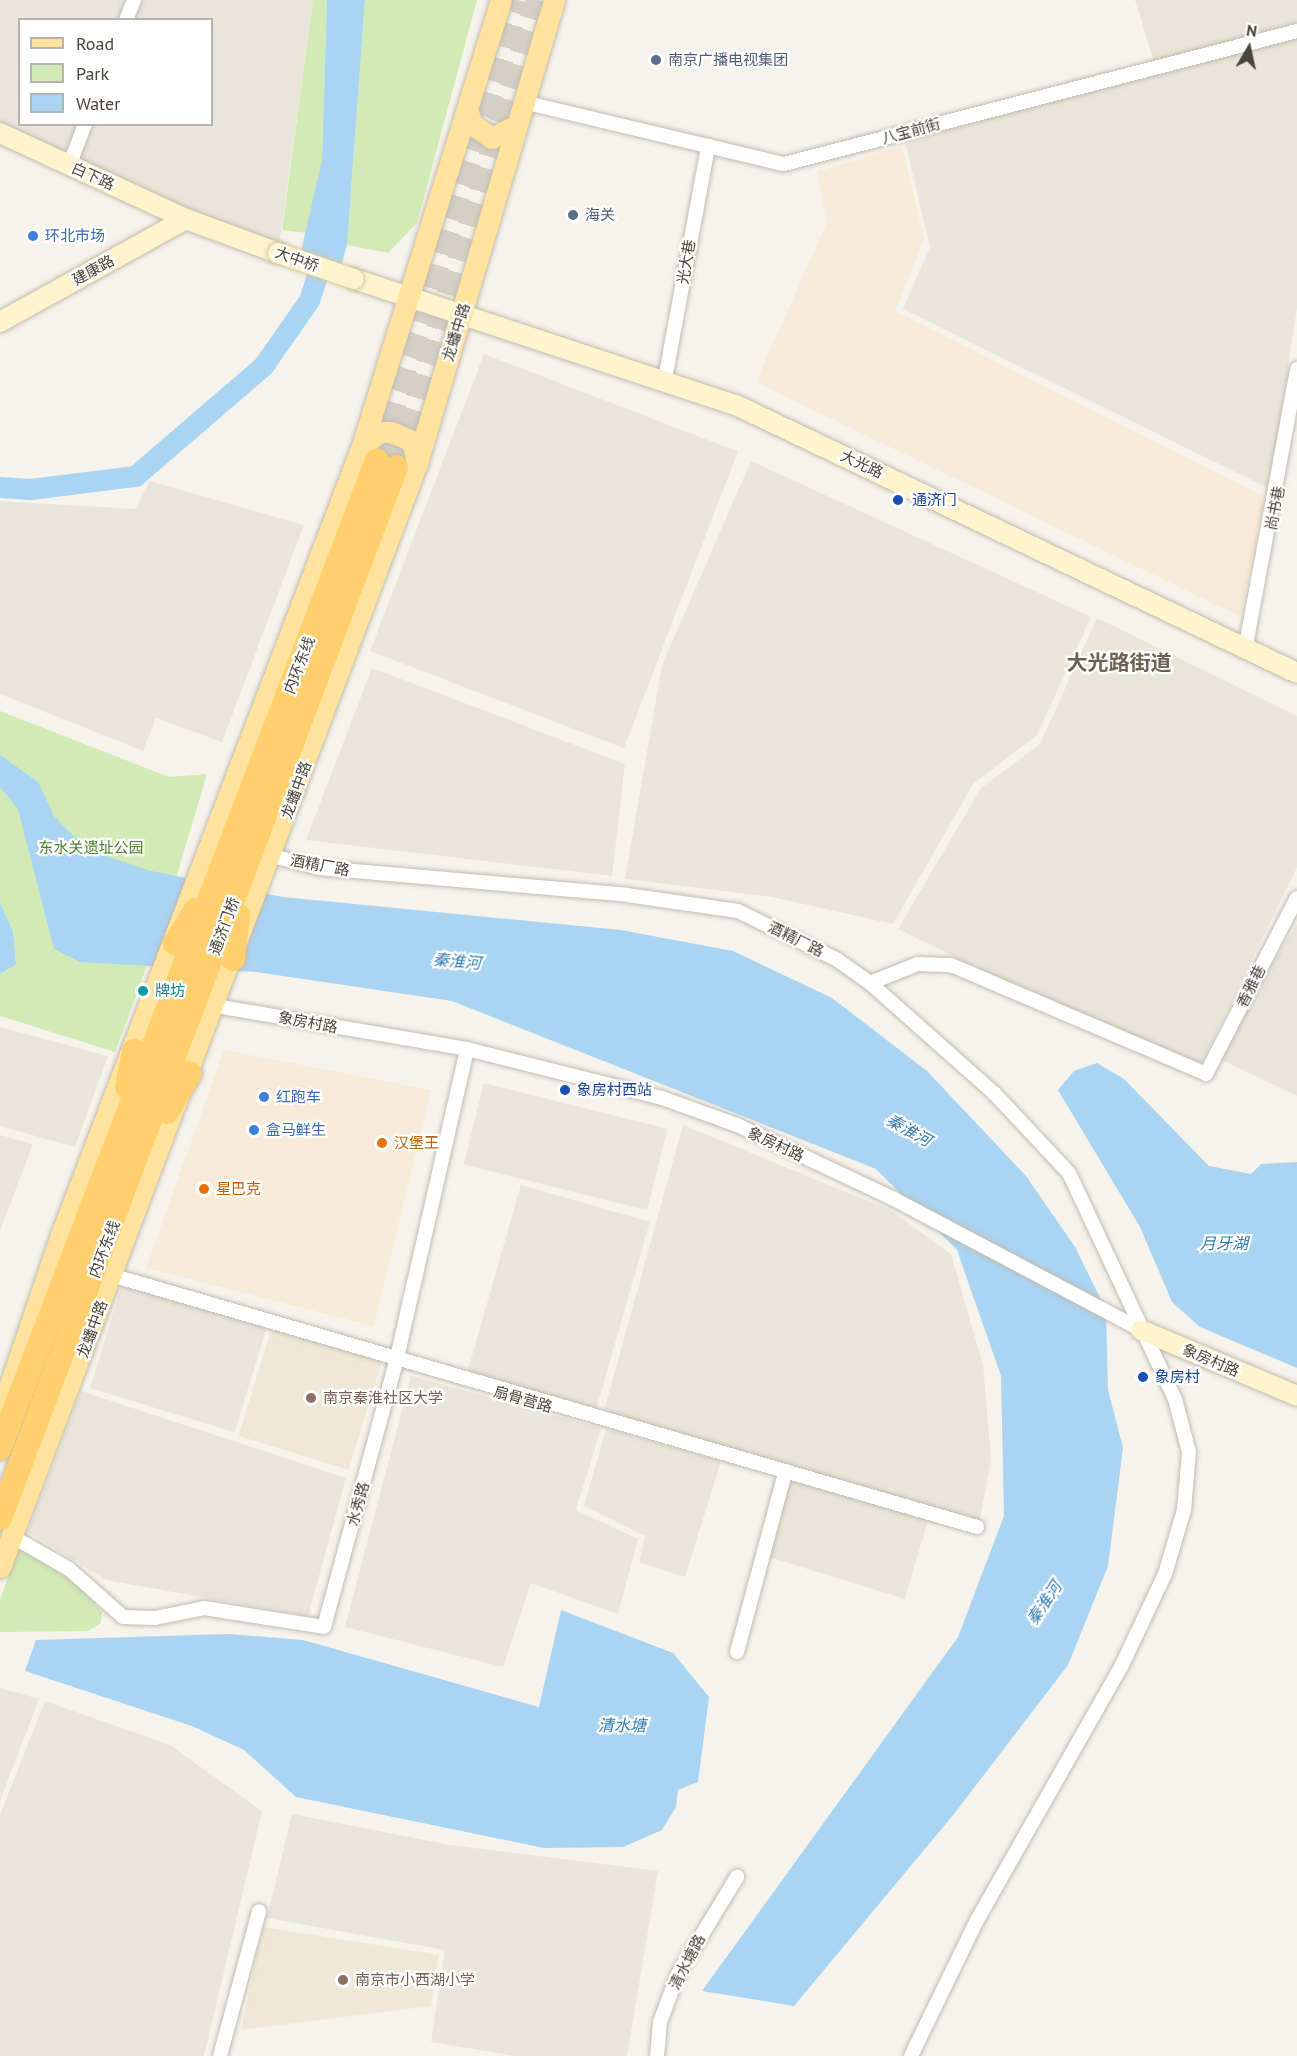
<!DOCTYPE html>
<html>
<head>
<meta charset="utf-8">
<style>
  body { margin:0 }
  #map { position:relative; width:1297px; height:2056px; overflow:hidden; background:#f6f3ec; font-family:"PT Sans","Noto Sans SC",sans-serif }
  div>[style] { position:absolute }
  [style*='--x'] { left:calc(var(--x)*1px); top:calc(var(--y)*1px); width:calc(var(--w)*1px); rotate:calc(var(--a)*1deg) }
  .residential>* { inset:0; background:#eae5da; transform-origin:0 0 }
  .commercial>* { inset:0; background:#f7ead8 }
  .education>* { inset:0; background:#efe8d6; transform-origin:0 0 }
  .green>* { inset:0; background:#d2eab5 }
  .water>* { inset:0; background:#a9d4f2 }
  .river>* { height:21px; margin:-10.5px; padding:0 10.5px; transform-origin:10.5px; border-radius:10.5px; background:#a9d4f2 }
  .highway-tunnel>* { height:24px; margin-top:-12px; transform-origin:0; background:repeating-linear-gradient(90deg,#d4d0c8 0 24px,transparent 0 36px) }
  .roads { filter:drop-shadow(0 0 2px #c2bbae) drop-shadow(0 0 2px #c2bbae) }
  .street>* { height:14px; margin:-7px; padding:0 7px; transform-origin:7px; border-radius:7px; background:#fff }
  .secondary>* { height:20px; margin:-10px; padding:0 10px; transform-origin:10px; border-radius:10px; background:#fff3cd }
  .primary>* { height:21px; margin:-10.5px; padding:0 10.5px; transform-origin:10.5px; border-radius:10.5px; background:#ffe39c }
  .highway>* { height:24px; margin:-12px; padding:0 12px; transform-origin:12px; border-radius:12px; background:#ffcf6e }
  .bridges { filter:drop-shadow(0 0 2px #d6c79b) drop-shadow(0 0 2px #d6c79b) }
  .secondary-bridge>* { height:20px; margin:-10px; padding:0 10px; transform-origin:10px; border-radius:10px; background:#fff3cd }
  .dots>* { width:16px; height:16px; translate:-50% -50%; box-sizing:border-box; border:3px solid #fff; border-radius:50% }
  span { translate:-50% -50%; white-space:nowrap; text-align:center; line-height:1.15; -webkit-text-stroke:4.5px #fff; paint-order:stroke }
  .service-label { font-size:15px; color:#4e5e75 }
  .left { translate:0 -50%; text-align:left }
  .street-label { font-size:15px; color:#4b4439 }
  .shop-label { font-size:15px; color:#366cbe }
  .transit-label { font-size:15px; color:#164399 }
  .park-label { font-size:15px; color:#4a7f2a }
  .culture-label { font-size:15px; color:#0d838f }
  .food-label { font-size:15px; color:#c56008 }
  .education-label { font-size:15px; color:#785e54 }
  .water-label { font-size:16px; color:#2e7ab2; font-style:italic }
  .district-label { font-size:21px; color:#6e6250; font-weight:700 }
  .legend { position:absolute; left:18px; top:18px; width:195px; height:108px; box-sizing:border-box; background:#fff; border:2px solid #b7b4b0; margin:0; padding:8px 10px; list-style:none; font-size:18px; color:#4b4439 }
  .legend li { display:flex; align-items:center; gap:12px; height:30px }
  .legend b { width:30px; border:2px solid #b7b4b0 }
  .north { position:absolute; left:1219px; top:18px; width:60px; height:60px; -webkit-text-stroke:4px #fff; paint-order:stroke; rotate:9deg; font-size:16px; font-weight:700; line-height:24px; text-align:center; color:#4b4439 }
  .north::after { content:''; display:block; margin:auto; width:21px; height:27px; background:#4b4439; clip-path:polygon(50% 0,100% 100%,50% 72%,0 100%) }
</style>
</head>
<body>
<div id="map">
  <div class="residential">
    <i style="clip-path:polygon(evenodd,0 0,313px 0,278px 253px,186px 219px,140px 184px,69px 166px,0 133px,0 0,20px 20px,212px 20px,212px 124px,20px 124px,20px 20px)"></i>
    <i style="clip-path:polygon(1135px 0,1297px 0,1297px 22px,1154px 62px)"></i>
    <i style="clip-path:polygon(1297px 37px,1297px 307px,1270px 489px,903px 309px,930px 247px,905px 141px)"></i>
    <i style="left:484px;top:354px;width:272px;height:318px;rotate:21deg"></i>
    <i style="clip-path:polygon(751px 461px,1091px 617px,1037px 735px,973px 784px,893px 924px,772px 897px,625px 879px,662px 665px)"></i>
    <i style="clip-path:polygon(150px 481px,304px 525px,222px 742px,156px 718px,143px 751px,0 694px,0 501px,135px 509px)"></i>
    <i style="clip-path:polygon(1097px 618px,1297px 716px,1297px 867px,1196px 1075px,898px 929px,981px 788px,1040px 744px)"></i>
    <i style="clip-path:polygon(372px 668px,625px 764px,612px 876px,306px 840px)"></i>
    <i style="clip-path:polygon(1297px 924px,1297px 1096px,1214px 1056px)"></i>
    <i style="clip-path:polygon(0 1027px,108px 1056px,75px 1147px,0 1126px)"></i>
    <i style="left:484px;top:1083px;width:189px;height:84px;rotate:14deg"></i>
    <i style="clip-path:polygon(683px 1125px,890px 1210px,951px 1254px,983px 1365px,991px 1459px,980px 1520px,932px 1506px,905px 1599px,769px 1557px,794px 1466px,604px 1411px)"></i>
    <i style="clip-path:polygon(0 1135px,33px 1144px,0 1231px)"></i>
    <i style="left:521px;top:1185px;width:134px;height:194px;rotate:16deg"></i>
    <i style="left:123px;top:1281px;width:151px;height:112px;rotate:17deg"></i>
    <i style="clip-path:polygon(411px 1376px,601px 1428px,576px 1510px,638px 1539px,618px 1614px,531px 1583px,503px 1667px,345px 1627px)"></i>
    <i style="clip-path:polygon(81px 1391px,346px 1478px,308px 1616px,106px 1580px,28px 1532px)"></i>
    <i style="clip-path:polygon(606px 1429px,721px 1461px,685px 1577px,639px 1562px,645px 1536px,584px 1506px)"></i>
    <i style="clip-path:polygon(0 1688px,39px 1699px,0 1801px)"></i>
    <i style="clip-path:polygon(45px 1701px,170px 1745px,262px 1811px,204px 2056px,0 2056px,0 1815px)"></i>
    <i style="clip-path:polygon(292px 1814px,450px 1845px,658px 1871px,627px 2056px,516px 2056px,431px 2042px,445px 1950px,267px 1918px)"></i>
  </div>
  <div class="commercial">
    <i style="clip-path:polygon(902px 146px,924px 239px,895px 311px,1265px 496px,1241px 617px,756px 382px,827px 222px,817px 172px)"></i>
    <i style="clip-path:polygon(224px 1050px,431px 1090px,374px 1326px,146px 1268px)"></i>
  </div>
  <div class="education">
    <i style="left:272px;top:1327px;width:115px;height:114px;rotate:17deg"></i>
    <i style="clip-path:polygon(263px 1927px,439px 1955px,431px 2006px,241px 2030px)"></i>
  </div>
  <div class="green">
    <i style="clip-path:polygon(313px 0,327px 0,322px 161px,307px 233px,282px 230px)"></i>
    <i style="clip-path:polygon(365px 0,477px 0,417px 223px,388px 253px,347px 245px)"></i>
    <i style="clip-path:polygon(0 711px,169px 777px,207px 774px,163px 922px,115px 1052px,0 1016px,0 974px,16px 963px,13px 931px,0 903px)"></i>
    <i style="clip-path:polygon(19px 1547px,80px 1586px,102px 1612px,101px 1623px,88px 1631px,0 1632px,0 1600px)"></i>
  </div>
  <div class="water">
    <i style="clip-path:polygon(327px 0,365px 0,347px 245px,339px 274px,299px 260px,322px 160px)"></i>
    <i style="clip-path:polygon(0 755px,38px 782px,54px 816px,87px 850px,151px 871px,283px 897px,621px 930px,733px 951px,832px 998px,927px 1071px,1026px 1176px,1075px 1247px,1106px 1310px,1108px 1390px,1123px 1448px,1108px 1566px,1068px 1665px,954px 1814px,794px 2006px,702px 1991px,958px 1637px,1004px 1516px,1001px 1376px,957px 1250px,876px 1169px,452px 1001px,256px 972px,80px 962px,54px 949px,18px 809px,0 787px)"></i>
    <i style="clip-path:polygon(0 903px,13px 931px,16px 964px,0 974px)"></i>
    <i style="clip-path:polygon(1097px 1063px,1124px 1079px,1209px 1166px,1251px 1174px,1261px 1164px,1297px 1162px,1297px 1368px,1200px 1327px,1172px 1302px,1140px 1227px,1058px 1090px,1074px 1071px)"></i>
    <i style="clip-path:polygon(561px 1610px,673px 1653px,709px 1697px,698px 1782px,678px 1790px,676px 1807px,662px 1830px,623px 1847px,544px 1848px,296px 1797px,244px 1750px,192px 1726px,25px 1671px,36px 1640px,228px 1634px,303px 1640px,539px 1707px)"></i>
  </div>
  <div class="river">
    <i style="--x:0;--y:487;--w:30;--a:4"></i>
    <i style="--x:30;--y:489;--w:106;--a:-7.1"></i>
    <i style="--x:135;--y:476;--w:169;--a:-40.7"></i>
    <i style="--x:263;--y:366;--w:80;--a:-55.1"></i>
    <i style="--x:309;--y:300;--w:52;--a:-71.9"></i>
  </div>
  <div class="highway-tunnel">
    <i style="--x:377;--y:460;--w:481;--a:-72.8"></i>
    <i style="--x:396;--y:467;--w:488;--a:-73.1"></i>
  </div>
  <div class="roads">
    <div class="street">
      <i style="--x:126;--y:20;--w:22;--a:-68"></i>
      <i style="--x:523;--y:102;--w:268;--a:13.4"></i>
      <i style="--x:784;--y:164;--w:530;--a:-14.53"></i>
      <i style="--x:69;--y:166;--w:45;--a:-69.1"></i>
      <i style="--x:665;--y:379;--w:237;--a:-79.5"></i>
      <i style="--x:1246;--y:645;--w:281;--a:-79.5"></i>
      <i style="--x:272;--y:856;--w:49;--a:14"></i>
      <i style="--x:320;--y:868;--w:308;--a:5"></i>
      <i style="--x:627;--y:895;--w:112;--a:8.2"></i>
      <i style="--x:738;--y:911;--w:109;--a:26.1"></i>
      <i style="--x:836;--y:959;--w:42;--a:35.2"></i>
      <i style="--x:870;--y:983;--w:167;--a:41.6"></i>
      <i style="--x:995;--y:1094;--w:108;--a:46.9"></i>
      <i style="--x:1069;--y:1173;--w:250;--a:64.9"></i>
      <i style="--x:1175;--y:1399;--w:55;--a:75.2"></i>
      <i style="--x:1189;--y:1452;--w:58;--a:94.9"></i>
      <i style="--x:1184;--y:1510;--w:67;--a:106.5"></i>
      <i style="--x:1165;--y:1574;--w:101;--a:115.3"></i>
      <i style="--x:1122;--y:1665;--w:293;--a:119.6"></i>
      <i style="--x:977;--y:1920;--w:151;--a:115.9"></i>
      <i style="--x:870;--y:983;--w:52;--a:-21.6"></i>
      <i style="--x:918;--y:964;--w:33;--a:2"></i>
      <i style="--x:951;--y:965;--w:277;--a:23.1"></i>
      <i style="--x:1206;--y:1074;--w:198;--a:-62.7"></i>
      <i style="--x:216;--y:1006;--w:255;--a:9.7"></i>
      <i style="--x:467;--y:1049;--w:201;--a:14.1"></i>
      <i style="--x:662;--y:1098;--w:80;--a:19.8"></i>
      <i style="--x:737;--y:1125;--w:174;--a:25.2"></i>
      <i style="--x:894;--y:1199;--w:280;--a:27.9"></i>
      <i style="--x:111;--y:1275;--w:902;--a:16.22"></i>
      <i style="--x:15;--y:1538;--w:62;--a:29.9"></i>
      <i style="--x:69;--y:1569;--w:72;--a:41.6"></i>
      <i style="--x:123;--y:1617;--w:32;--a:2"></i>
      <i style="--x:155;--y:1618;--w:50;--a:-11.5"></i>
      <i style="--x:204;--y:1608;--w:121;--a:9"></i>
      <i style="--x:324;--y:1627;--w:275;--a:-74.8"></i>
      <i style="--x:396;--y:1362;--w:321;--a:-77.2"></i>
      <i style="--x:737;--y:1652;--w:185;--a:-75"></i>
      <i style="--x:220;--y:2056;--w:150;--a:-74.9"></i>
      <i style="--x:657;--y:2056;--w:34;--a:-85"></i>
      <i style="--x:660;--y:2022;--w:51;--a:-69.4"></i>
      <i style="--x:678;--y:1974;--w:114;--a:-58.7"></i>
    </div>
    <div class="secondary">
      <i style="--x:0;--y:133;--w:205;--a:24.8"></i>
      <i style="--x:186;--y:219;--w:98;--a:20.3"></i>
      <i style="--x:354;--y:279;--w:404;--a:18.3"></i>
      <i style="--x:738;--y:406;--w:619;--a:25.53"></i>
      <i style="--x:0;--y:322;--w:213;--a:-29"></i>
      <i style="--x:1141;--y:1330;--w:169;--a:22.9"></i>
    </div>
    <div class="primary">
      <i style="--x:467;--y:109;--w:16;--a:72"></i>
      <i style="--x:472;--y:124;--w:24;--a:36"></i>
      <i style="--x:491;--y:138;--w:28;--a:-27"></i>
      <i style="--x:362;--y:446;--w:23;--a:-38"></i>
      <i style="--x:380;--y:432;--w:11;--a:0"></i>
      <i style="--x:391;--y:432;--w:23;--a:23"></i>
      <i style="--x:412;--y:441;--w:23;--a:77"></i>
      <i style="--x:0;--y:1414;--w:189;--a:-71.2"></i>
      <i style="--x:61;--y:1235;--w:844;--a:-69.12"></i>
      <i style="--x:362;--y:446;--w:467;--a:-72.7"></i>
      <i style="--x:0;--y:1567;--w:1180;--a:-69.31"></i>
      <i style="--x:417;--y:463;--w:483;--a:-73.5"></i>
    </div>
    <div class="highway">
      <i style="--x:175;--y:943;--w:39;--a:-58"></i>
      <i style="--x:233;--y:959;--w:44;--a:-83.5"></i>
      <i style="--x:127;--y:1087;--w:37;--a:-79"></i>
      <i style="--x:167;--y:1112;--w:45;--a:-59.5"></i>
      <i style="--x:0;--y:1448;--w:1057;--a:-69.11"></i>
      <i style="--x:0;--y:1518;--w:1123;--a:-69.35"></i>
    </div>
  </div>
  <div class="bridges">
    <div class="secondary-bridge">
      <i style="--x:278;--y:253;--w:80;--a:18.9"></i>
    </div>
  </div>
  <div class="dots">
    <i style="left:656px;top:60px;background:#5c6f8a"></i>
    <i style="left:573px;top:215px;background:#5c6f8a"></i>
    <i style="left:33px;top:236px;background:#3f7fe0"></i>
    <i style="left:898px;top:500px;background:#1a4fb4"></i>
    <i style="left:143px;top:991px;background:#0f9aa8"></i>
    <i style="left:565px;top:1090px;background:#1a4fb4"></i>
    <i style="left:264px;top:1097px;background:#3f7fe0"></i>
    <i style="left:254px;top:1130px;background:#3f7fe0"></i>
    <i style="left:382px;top:1143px;background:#e8710a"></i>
    <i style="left:204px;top:1189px;background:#e8710a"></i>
    <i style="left:1143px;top:1377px;background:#1a4fb4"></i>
    <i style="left:311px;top:1398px;background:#8d6e63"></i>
    <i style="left:343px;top:1980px;background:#8d6e63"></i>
  </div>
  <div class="service-label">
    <span class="left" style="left:668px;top:60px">南京广播电视集团</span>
    <span class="left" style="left:585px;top:215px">海关</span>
  </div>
  <div class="street-label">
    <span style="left:911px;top:131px;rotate:-15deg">八宝前街</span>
    <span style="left:93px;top:176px;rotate:24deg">白下路</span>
    <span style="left:297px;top:259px;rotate:20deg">大中桥</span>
    <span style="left:686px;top:262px;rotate:-80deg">光大巷</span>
    <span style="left:93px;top:270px;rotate:-29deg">建康路</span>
    <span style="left:456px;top:332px;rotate:-73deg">龙蟠中路</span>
    <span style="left:862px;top:464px;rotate:25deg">大光路</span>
    <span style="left:1275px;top:508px;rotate:-79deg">尚书巷</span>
    <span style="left:299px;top:665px;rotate:-69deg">内环东线</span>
    <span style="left:296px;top:790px;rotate:-70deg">龙蟠中路</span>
    <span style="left:320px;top:865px;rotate:10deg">酒精厂路</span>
    <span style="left:224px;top:926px;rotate:-70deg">通济门桥</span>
    <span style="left:796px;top:939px;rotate:26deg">酒精厂路</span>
    <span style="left:1251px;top:986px;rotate:-63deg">香雅巷</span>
    <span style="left:308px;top:1022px;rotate:10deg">象房村路</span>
    <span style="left:776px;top:1144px;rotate:25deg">象房村路</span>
    <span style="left:104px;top:1249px;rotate:-69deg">内环东线</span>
    <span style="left:92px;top:1329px;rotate:-70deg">龙蟠中路</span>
    <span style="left:1211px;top:1360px;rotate:23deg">象房村路</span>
    <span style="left:523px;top:1399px;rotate:16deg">扇骨营路</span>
    <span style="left:358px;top:1504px;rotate:-75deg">水秀路</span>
    <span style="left:687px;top:1962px;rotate:-63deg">清水塘路</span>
  </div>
  <div class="shop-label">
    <span class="left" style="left:45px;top:236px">环北市场</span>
    <span class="left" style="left:276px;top:1097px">红跑车</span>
    <span class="left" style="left:266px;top:1130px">盒马鲜生</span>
  </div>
  <div class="transit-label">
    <span class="left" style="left:912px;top:500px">通济门</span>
    <span class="left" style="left:577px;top:1090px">象房村西站</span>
    <span class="left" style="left:1155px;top:1377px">象房村</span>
  </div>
  <div class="park-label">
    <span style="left:91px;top:848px">东水关遗址公园</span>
  </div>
  <div class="culture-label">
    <span class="left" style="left:155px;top:991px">牌坊</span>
  </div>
  <div class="food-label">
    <span class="left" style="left:394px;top:1143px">汉堡王</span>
    <span class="left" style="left:216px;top:1189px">星巴克</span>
  </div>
  <div class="education-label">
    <span class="left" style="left:323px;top:1398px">南京秦淮社区大学</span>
    <span class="left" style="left:355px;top:1980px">南京市小西湖小学</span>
  </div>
  <div class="water-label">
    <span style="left:457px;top:961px;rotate:5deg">秦淮河</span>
    <span style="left:909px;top:1130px;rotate:29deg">秦淮河</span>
    <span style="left:1224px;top:1243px">月牙湖</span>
    <span style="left:1044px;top:1603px;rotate:-56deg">秦淮河</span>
    <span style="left:622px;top:1725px">清水塘</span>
  </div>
  <div class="district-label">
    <span style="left:1119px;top:663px">大光路街道</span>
  </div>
  <ul class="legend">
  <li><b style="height:8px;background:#ffe39c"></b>Road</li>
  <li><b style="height:16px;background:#d2eab5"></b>Park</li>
  <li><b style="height:16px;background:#a9d4f2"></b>Water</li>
  </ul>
  <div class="north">N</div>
</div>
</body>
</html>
